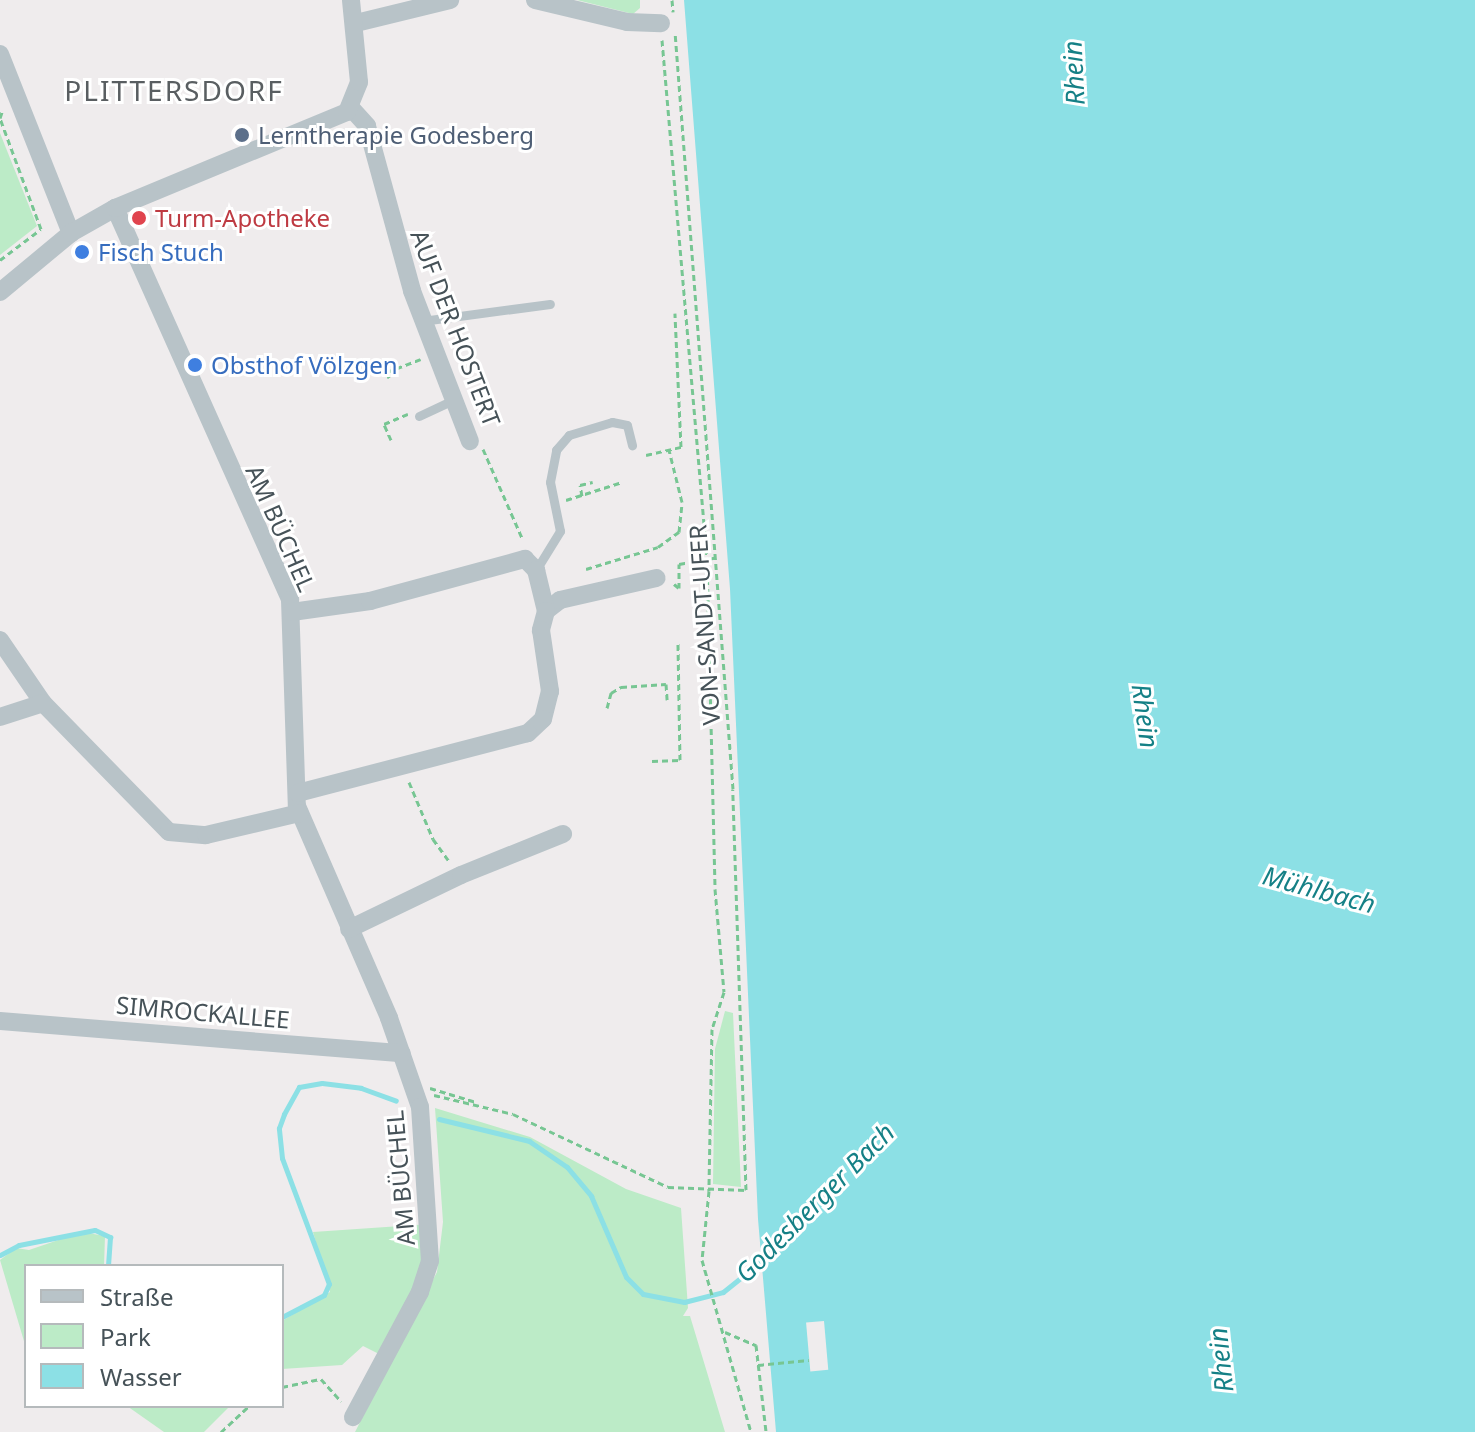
<!DOCTYPE html>
<html>
<head>
<meta charset="utf-8">
<style>
  body { margin:0 }
  #map { position:relative; width:1475px; height:1432px; overflow:hidden; background:#efeced; font-family:"Noto Sans",sans-serif }
  div>[style] { position:absolute }
  [style*='--x'] { left:calc(var(--x)*1px); top:calc(var(--y)*1px); width:calc(var(--w)*1px); rotate:calc(var(--a)*1deg) }
  .green>* { inset:0; background:#bcebc7 }
  .water>* { inset:0; background:#8ce0e5 }
  .pier>* { inset:0; background:#efeced; transform-origin:0 0 }
  .stream>* { height:5px; margin:-2.5px; padding:0 2.5px; transform-origin:2.5px; border-radius:2.5px; background:#8ce0e5 }
  .path>* { height:3px; margin-top:-1.5px; transform-origin:0; background:repeating-linear-gradient(90deg,#77c693 0 6px,transparent 0 10px) }
  .lane>* { height:9px; margin:-4.5px; padding:0 4.5px; transform-origin:4.5px; border-radius:4.5px; background:#b8c3c8 }
  .street>* { height:18px; margin:-9px; padding:0 9px; transform-origin:9px; border-radius:9px; background:#b8c3c8 }
  .dots>* { width:22px; height:22px; translate:-50% -50%; box-sizing:border-box; border:4px solid #fff; border-radius:50% }
  span { translate:-50% -50%; white-space:nowrap; text-align:center; line-height:1.15; -webkit-text-stroke:6px #fff; paint-order:stroke }
  .service-label { font-size:24px; color:#4e5e75 }
  .left { translate:0 -50%; text-align:left }
  .health-label { font-size:24px; color:#be3a42 }
  .shop-label { font-size:24px; color:#366cbe }
  .street-label { font-size:24px; color:#465258 }
  .water-label { font-size:26px; color:#158086; font-style:italic }
  .quarter-label { font-size:28px; color:#595e61; letter-spacing:2px }
  .legend { position:absolute; left:24px; top:1264px; width:260px; height:144px; box-sizing:border-box; background:#fff; border:2px solid #b5babc; margin:0; padding:10px 14px; list-style:none; font-size:24px; color:#465258 }
  .legend li { display:flex; align-items:center; gap:16px; height:40px }
  .legend b { width:40px; border:2px solid #b5babc }
</style>
</head>
<body>
<div id="map">
  <div class="green">
    <i style="clip-path:polygon(577px 0,640px 0,640px 8px,633px 14px)"></i>
    <i style="clip-path:polygon(0 133px,37px 226px,0 255px)"></i>
    <i style="clip-path:polygon(725px 1011px,733px 1013px,741px 1187px,713px 1184px,715px 1049px)"></i>
    <i style="clip-path:polygon(435px 1108px,530px 1137px,626px 1189px,681px 1208px,688px 1308px,683px 1316px,690px 1316px,725px 1432px,355px 1432px,437px 1272px,443px 1222px)"></i>
    <i style="clip-path:polygon(430px 1224px,426px 1266px,379px 1354px,363px 1346px,342px 1365px,282px 1369px,282px 1321px,330px 1292px,313px 1232px)"></i>
    <i style="clip-path:polygon(82px 1232px,105px 1236px,104px 1266px,26px 1266px,26px 1348px,0 1260px,16px 1248px,29px 1250px)"></i>
    <i style="clip-path:polygon(127px 1406px,230px 1406px,204px 1432px,164px 1432px)"></i>
  </div>
  <div class="water">
    <i style="clip-path:polygon(684px 0,1475px 0,1475px 1432px,776px 1432px,758px 1219px,730px 589px)"></i>
  </div>
  <div class="pier">
    <i style="left:824px;top:1321px;width:49px;height:18px;rotate:85deg"></i>
  </div>
  <div class="stream">
    <i style="--x:439;--y:1119;--w:93;--a:13.7"></i>
    <i style="--x:529;--y:1141;--w:46;--a:34.4"></i>
    <i style="--x:567;--y:1167;--w:38;--a:50"></i>
    <i style="--x:591;--y:1196;--w:88;--a:66.6"></i>
    <i style="--x:626;--y:1277;--w:24;--a:45"></i>
    <i style="--x:643;--y:1294;--w:42;--a:11"></i>
    <i style="--x:684;--y:1302;--w:40;--a:-14.4"></i>
    <i style="--x:723;--y:1292;--w:53;--a:-38.8"></i>
    <i style="--x:0;--y:1255;--w:21;--a:-28"></i>
    <i style="--x:19;--y:1245;--w:77;--a:-11.2"></i>
    <i style="--x:95;--y:1230;--w:17;--a:25"></i>
    <i style="--x:110;--y:1237;--w:29;--a:94"></i>
    <i style="--x:282;--y:1317;--w:47;--a:-27.6"></i>
    <i style="--x:324;--y:1295;--w:12;--a:-66"></i>
    <i style="--x:329;--y:1284;--w:134;--a:-110.5"></i>
    <i style="--x:282;--y:1158;--w:30;--a:-96"></i>
    <i style="--x:279;--y:1128;--w:15;--a:-70"></i>
    <i style="--x:284;--y:1114;--w:31;--a:-61"></i>
    <i style="--x:299;--y:1087;--w:23;--a:-10"></i>
    <i style="--x:322;--y:1083;--w:39;--a:7"></i>
    <i style="--x:361;--y:1088;--w:37;--a:20"></i>
  </div>
  <div class="path">
    <i style="--x:672;--y:0;--w:12;--a:85"></i>
    <i style="--x:662;--y:40;--w:521;--a:85.04"></i>
    <i style="--x:707;--y:559;--w:330;--a:88.6"></i>
    <i style="--x:715;--y:889;--w:103;--a:85"></i>
    <i style="--x:724;--y:992;--w:39;--a:108"></i>
    <i style="--x:712;--y:1029;--w:162;--a:91.1"></i>
    <i style="--x:709;--y:1191;--w:69;--a:95.8"></i>
    <i style="--x:702;--y:1260;--w:179;--a:74.1"></i>
    <i style="--x:0;--y:260;--w:51;--a:-37.1"></i>
    <i style="--x:41;--y:229;--w:118;--a:-110.3"></i>
    <i style="--x:0;--y:118;--w:9;--a:-72"></i>
    <i style="--x:389;--y:378;--w:6;--a:-108"></i>
    <i style="--x:387;--y:372;--w:36;--a:-21"></i>
    <i style="--x:391;--y:440;--w:17;--a:-114"></i>
    <i style="--x:384;--y:424;--w:26;--a:-23"></i>
    <i style="--x:483;--y:449;--w:99;--a:66.3"></i>
    <i style="--x:646;--y:455;--w:36;--a:-13"></i>
    <i style="--x:681;--y:447;--w:134;--a:-92.6"></i>
    <i style="--x:582;--y:496;--w:11;--a:-100"></i>
    <i style="--x:580;--y:485;--w:13;--a:-13"></i>
    <i style="--x:566;--y:500;--w:59;--a:-17.8"></i>
    <i style="--x:586;--y:569;--w:75;--a:-17"></i>
    <i style="--x:658;--y:547;--w:26;--a:-36"></i>
    <i style="--x:679;--y:532;--w:30;--a:-84"></i>
    <i style="--x:682;--y:502;--w:54;--a:-104"></i>
    <i style="--x:674;--y:584;--w:6;--a:39"></i>
    <i style="--x:679;--y:588;--w:24;--a:-90"></i>
    <i style="--x:679;--y:564;--w:39;--a:-10"></i>
    <i style="--x:607;--y:708;--w:16;--a:-75"></i>
    <i style="--x:611;--y:693;--w:12;--a:-31"></i>
    <i style="--x:621;--y:687;--w:45;--a:-3.8"></i>
    <i style="--x:666;--y:684;--w:16;--a:86"></i>
    <i style="--x:652;--y:761;--w:28;--a:-2"></i>
    <i style="--x:680;--y:760;--w:117;--a:-91"></i>
    <i style="--x:409;--y:782;--w:62;--a:67.2"></i>
    <i style="--x:433;--y:839;--w:26;--a:54"></i>
    <i style="--x:430;--y:1088;--w:48;--a:16.9"></i>
    <i style="--x:434;--y:1095;--w:81;--a:13.5"></i>
    <i style="--x:513;--y:1114;--w:171;--a:25.2"></i>
    <i style="--x:668;--y:1187;--w:78;--a:2.2"></i>
    <i style="--x:746;--y:1190;--w:401;--a:-91.9"></i>
    <i style="--x:733;--y:789;--w:759;--a:-94.38"></i>
    <i style="--x:725;--y:1332;--w:34;--a:23"></i>
    <i style="--x:756;--y:1345;--w:88;--a:83.4"></i>
    <i style="--x:758;--y:1365;--w:51;--a:-5.6"></i>
    <i style="--x:282;--y:1387;--w:40;--a:-12"></i>
    <i style="--x:321;--y:1379;--w:30;--a:48"></i>
    <i style="--x:221;--y:1432;--w:38;--a:-43"></i>
  </div>
  <div class="lane">
    <i style="--x:422;--y:321;--w:129;--a:-7.6"></i>
    <i style="--x:419;--y:416;--w:38;--a:-25"></i>
    <i style="--x:536;--y:570;--w:46;--a:-58.4"></i>
    <i style="--x:560;--y:531;--w:50;--a:-101.5"></i>
    <i style="--x:550;--y:482;--w:33;--a:-79"></i>
    <i style="--x:556;--y:450;--w:20;--a:-49"></i>
    <i style="--x:569;--y:435;--w:45;--a:-16.8"></i>
    <i style="--x:612;--y:422;--w:15;--a:11"></i>
    <i style="--x:627;--y:425;--w:21;--a:76"></i>
  </div>
  <div class="street">
    <i style="--x:535;--y:0;--w:95;--a:13.4"></i>
    <i style="--x:627;--y:22;--w:34;--a:2"></i>
    <i style="--x:356;--y:23;--w:97;--a:-13.7"></i>
    <i style="--x:0;--y:54;--w:193;--a:68.4"></i>
    <i style="--x:351;--y:108;--w:24;--a:48"></i>
    <i style="--x:367;--y:126;--w:171;--a:74.7"></i>
    <i style="--x:412;--y:291;--w:161;--a:68.9"></i>
    <i style="--x:115;--y:208;--w:429;--a:65.9"></i>
    <i style="--x:290;--y:600;--w:206;--a:88.1"></i>
    <i style="--x:297;--y:806;--w:231;--a:66.5"></i>
    <i style="--x:389;--y:1018;--w:94;--a:70.8"></i>
    <i style="--x:420;--y:1107;--w:154;--a:86.3"></i>
    <i style="--x:430;--y:1261;--w:33;--a:108"></i>
    <i style="--x:420;--y:1292;--w:142;--a:118.2"></i>
    <i style="--x:0;--y:292;--w:92;--a:-39.7"></i>
    <i style="--x:71;--y:233;--w:51;--a:-29.6"></i>
    <i style="--x:115;--y:208;--w:251;--a:-22.5"></i>
    <i style="--x:347;--y:112;--w:32;--a:-68"></i>
    <i style="--x:359;--y:82;--w:82;--a:-95.6"></i>
    <i style="--x:546;--y:611;--w:18;--a:-38"></i>
    <i style="--x:560;--y:600;--w:99;--a:-12.8"></i>
    <i style="--x:292;--y:612;--w:79;--a:-8"></i>
    <i style="--x:370;--y:601;--w:161;--a:-15.2"></i>
    <i style="--x:525;--y:559;--w:16;--a:45"></i>
    <i style="--x:536;--y:570;--w:42;--a:76.3"></i>
    <i style="--x:546;--y:611;--w:20;--a:105"></i>
    <i style="--x:541;--y:630;--w:62;--a:81.6"></i>
    <i style="--x:550;--y:691;--w:29;--a:104"></i>
    <i style="--x:543;--y:719;--w:21;--a:137"></i>
    <i style="--x:528;--y:733;--w:238;--a:165.4"></i>
    <i style="--x:0;--y:640;--w:76;--a:55.7"></i>
    <i style="--x:43;--y:703;--w:180;--a:45.7"></i>
    <i style="--x:169;--y:832;--w:37;--a:5"></i>
    <i style="--x:206;--y:835;--w:96;--a:-13.3"></i>
    <i style="--x:0;--y:717;--w:45;--a:-18"></i>
    <i style="--x:349;--y:929;--w:124;--a:-25.7"></i>
    <i style="--x:461;--y:875;--w:110;--a:-21.9"></i>
    <i style="--x:0;--y:1021;--w:403;--a:4.6"></i>
  </div>
  <div class="dots">
    <i style="left:242px;top:135px;background:#5c6f8a"></i>
    <i style="left:139px;top:218px;background:#e0444e"></i>
    <i style="left:82px;top:252px;background:#3f7fe0"></i>
    <i style="left:195px;top:365px;background:#3f7fe0"></i>
  </div>
  <div class="service-label">
    <span class="left" style="left:258px;top:135px">Lerntherapie Godesberg</span>
  </div>
  <div class="health-label">
    <span class="left" style="left:155px;top:218px">Turm-Apotheke</span>
  </div>
  <div class="shop-label">
    <span class="left" style="left:98px;top:252px">Fisch Stuch</span>
    <span class="left" style="left:211px;top:365px">Obsthof Völzgen</span>
  </div>
  <div class="street-label">
    <span style="left:456px;top:328px;rotate:69deg">AUF DER HOSTERT</span>
    <span style="left:281px;top:528px;rotate:66deg">AM BÜCHEL</span>
    <span style="left:704px;top:625px;rotate:-94deg">VON-SANDT-UFER</span>
    <span style="left:203px;top:1012px;rotate:5deg">SIMROCKALLEE</span>
    <span style="left:400px;top:1178px;rotate:-95deg">AM BÜCHEL</span>
  </div>
  <div class="water-label">
    <span style="left:1074px;top:73px;rotate:-93deg">Rhein</span>
    <span style="left:1145px;top:716px;rotate:82deg">Rhein</span>
    <span style="left:1319px;top:890px;rotate:15deg">Mühlbach</span>
    <span style="left:815px;top:1203px;rotate:-45deg">Godesberger Bach</span>
    <span style="left:1221px;top:1360px;rotate:-96deg">Rhein</span>
  </div>
  <div class="quarter-label">
    <span style="left:174px;top:90px">PLITTERSDORF</span>
  </div>
  <ul class="legend">
  <li><b style="height:10px;background:#b8c3c8"></b>Straße</li>
  <li><b style="height:22px;background:#bcebc7"></b>Park</li>
  <li><b style="height:22px;background:#8ce0e5"></b>Wasser</li>
  </ul>
</div>
</body>
</html>
